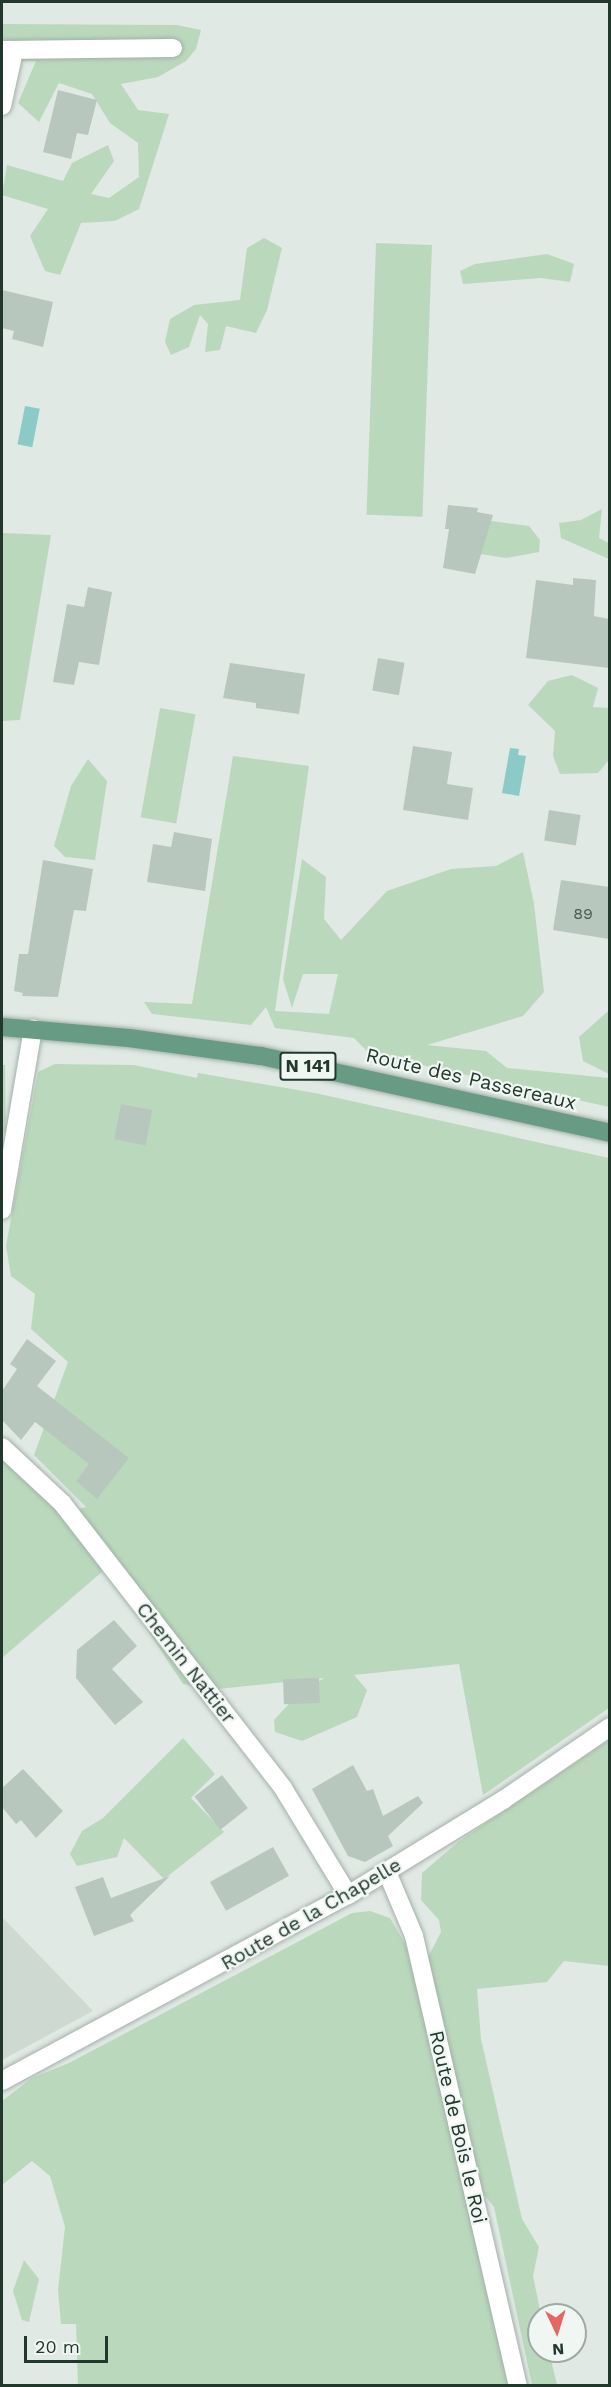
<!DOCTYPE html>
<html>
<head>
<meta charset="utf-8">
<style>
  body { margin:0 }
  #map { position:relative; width:611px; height:2387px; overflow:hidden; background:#e0e9e3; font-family:"Work Sans",sans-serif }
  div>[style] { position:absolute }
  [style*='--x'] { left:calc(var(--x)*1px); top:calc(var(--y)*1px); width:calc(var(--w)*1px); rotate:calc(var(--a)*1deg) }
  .built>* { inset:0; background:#ced9d2 }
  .green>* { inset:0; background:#bad9bc; transform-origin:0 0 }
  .water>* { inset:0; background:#8ccac7; transform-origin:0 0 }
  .building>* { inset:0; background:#b8c7be; transform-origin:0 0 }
  .roads { filter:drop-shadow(0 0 2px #a3b0a9) drop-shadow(0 0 2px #a3b0a9) }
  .street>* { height:18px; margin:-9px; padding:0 9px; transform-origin:9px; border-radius:9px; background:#fff }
  .secondary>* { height:18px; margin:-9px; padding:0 9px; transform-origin:9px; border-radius:9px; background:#fff }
  .primary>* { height:18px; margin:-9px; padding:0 9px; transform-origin:9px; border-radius:9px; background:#689b83 }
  span { translate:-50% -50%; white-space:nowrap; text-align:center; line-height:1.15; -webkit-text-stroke:4.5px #f0f6f2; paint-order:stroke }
  .number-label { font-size:16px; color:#485c51 }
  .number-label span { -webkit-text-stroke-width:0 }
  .shield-label span { padding:2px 4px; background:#f0f6f2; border:2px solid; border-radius:4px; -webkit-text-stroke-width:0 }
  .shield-label { font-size:18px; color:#22382d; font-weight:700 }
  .street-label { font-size:20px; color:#22382d }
  .frame { position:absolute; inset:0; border:3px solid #22382d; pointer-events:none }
  .north { position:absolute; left:527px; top:2303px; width:60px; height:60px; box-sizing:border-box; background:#f0f6f2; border:2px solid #9eaaa3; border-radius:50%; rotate:176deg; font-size:16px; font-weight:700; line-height:24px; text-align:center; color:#22382d }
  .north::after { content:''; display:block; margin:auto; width:21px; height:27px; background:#e66661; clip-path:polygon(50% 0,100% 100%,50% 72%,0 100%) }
  .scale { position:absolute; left:24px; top:2336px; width:84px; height:27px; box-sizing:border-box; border:3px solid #22382d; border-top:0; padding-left:8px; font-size:18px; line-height:21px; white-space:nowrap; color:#22382d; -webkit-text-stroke:4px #f0f6f2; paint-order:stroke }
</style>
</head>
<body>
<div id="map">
  <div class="built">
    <i style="clip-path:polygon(2px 1917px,93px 2011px,2px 2060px)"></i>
  </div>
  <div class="green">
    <i style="clip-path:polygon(2px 24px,177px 25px,201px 30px,196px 49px,186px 61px,158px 77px,121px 84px,138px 110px,169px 114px,139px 209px,115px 221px,81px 223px,60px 275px,45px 271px,30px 236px,48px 209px,2px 195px,7px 165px,63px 181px,72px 163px,108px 145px,114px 161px,91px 194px,109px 198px,139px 177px,138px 143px,110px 123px,92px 94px,59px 83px,39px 122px,18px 103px,36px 61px,2px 62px)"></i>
    <i style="clip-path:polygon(264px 238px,282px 248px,267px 310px,256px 333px,226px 326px,220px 350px,205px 352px,208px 324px,200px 315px,189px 347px,171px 355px,165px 342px,170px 319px,194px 305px,240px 300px,247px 248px)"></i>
    <i style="left:376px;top:243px;width:56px;height:272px;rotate:2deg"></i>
    <i style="clip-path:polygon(547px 254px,574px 264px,570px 282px,541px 278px,463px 284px,460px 271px,475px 264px)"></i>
    <i style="clip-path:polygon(602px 509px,599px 538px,609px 543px,609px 559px,561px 538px,559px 523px,581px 520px)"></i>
    <i style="clip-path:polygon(469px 518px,529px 526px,540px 540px,539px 552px,506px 558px,462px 551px)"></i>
    <i style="clip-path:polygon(2px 533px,51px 535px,20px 720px,2px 721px)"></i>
    <i style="clip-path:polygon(572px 675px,598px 688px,593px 707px,609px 708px,609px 760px,598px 773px,560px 774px,553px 756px,555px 731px,528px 705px,548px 681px)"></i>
    <i style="left:160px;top:708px;width:36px;height:111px;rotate:10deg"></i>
    <i style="clip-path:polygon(233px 756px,309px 766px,275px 1011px,329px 1014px,338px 974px,303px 974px,292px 1008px,283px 979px,302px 859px,326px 877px,324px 919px,341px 940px,387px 891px,451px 869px,496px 866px,523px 852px,534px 904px,544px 992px,523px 1016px,427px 1045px,486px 1051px,507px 1068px,609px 1078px,609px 1107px,369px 1053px,354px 1038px,275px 1028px,266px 1007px,251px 1025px,152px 1014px,144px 1002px,192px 1004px)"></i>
    <i style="clip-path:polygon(88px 759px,107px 781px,95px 860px,65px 857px,54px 846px,71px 786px)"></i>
    <i style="clip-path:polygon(607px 1012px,610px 1013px,609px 1074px,583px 1061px,579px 1037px)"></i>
    <i style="clip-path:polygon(55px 1064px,134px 1065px,197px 1078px,198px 1073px,315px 1093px,609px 1158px,609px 1708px,483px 1795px,459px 1664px,354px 1675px,367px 1690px,357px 1717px,302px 1741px,275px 1732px,274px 1720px,298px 1694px,324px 1678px,208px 1690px,183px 1684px,129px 1602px,110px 1565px,2px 1658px,2px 1459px,69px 1512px,86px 1507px,34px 1455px,68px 1362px,31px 1329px,35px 1294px,11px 1276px,6px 1246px,38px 1072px)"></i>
    <i style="clip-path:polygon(2px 1065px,5px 1065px,6px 1132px,2px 1133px)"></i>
    <i style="clip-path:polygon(183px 1738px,215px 1774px,191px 1798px,224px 1832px,164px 1879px,124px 1838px,117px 1857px,77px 1866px,70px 1854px,82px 1831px,103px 1818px)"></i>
    <i style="clip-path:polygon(609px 1740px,609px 1966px,564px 1961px,547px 1982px,477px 1989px,481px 2039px,522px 2219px,539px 2247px,533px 2276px,541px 2315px,539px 2351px,549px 2351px,557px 2385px,532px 2385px,494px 2207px,464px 2170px,513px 2385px,78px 2385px,76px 2324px,61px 2324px,58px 2290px,65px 2227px,50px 2176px,32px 2161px,2px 2185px,2px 2101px,32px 2078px,69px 2063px,352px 1913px,370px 1911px,390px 1918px,410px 1952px,417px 1979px,441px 1932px,439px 1920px,421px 1900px,422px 1873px,458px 1842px)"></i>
    <i style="clip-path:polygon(24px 2260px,39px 2279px,29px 2322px,22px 2320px,13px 2291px)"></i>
  </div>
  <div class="water">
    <i style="left:25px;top:406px;width:15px;height:39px;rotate:11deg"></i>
    <i style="clip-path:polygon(510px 748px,519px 749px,518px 755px,526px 756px,519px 796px,502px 793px)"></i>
  </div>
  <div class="building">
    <i style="clip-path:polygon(58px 90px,97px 100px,88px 135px,77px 133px,71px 159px,43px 152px)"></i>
    <i style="clip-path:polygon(2px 290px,53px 302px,43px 347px,12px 339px,14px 331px,2px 328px)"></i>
    <i style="clip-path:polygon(448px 505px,478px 508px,477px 512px,493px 515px,475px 574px,443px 568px,449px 529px,445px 529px)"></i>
    <i style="clip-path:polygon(573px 578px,596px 580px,594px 616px,609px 619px,609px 668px,526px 658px,536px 580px,573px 585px)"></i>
    <i style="clip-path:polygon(88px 587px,112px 592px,99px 665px,79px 662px,74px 685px,53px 682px,67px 604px,84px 607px)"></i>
    <i style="left:378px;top:658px;width:27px;height:33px;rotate:10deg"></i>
    <i style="clip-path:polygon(230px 663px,305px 674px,299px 714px,256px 708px,256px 703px,223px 698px)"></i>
    <i style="clip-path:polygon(413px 746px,452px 752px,447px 784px,473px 788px,468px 820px,403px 810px)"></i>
    <i style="left:549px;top:810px;width:32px;height:31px;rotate:9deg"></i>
    <i style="clip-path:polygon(174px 832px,212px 839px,205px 891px,147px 882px,153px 844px,171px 847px)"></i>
    <i style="clip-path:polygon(43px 860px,93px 869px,86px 911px,74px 910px,58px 997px,22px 996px,23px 993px,14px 991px,19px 954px,28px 954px)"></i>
    <i style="clip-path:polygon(561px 880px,609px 887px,609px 939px,553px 930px)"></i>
    <i style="left:121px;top:1104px;width:32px;height:36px;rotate:11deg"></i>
    <i style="clip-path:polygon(27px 1339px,56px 1361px,37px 1386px,129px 1458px,97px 1499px,76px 1481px,89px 1464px,35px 1422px,21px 1440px,2px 1420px,2px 1391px,17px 1369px,10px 1364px)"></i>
    <i style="clip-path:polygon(114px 1620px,137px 1646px,112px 1669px,143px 1702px,115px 1725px,76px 1678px,77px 1650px)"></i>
    <i style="left:319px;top:1678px;width:25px;height:36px;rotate:88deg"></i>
    <i style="clip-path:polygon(353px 1765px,367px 1791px,373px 1789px,383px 1816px,418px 1796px,423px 1803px,388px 1836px,393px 1846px,365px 1862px,348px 1856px,312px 1789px)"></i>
    <i style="clip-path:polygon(23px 1769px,63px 1811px,36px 1838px,21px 1820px,16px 1824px,2px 1807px,2px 1788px)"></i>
    <i style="left:222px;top:1775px;width:42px;height:35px;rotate:52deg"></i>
    <i style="left:273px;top:1847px;width:33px;height:72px;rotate:61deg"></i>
    <i style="clip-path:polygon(170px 1876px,130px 1915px,134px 1921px,94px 1936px,75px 1887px,103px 1877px,111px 1898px)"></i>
  </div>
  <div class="roads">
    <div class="street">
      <i style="--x:2;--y:50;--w:171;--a:-0.7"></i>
      <i style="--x:2;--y:106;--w:56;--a:-77.7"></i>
      <i style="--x:2;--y:1210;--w:184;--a:-80.3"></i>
      <i style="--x:2;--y:1447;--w:82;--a:43"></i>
      <i style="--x:62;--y:1503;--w:361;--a:52.2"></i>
      <i style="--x:283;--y:1788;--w:125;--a:58.7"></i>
    </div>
    <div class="secondary">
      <i style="--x:387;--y:1872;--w:69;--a:67.1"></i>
      <i style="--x:414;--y:1936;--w:462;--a:77"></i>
      <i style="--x:2;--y:2081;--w:393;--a:-28.3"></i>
      <i style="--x:348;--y:1895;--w:182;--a:-31.5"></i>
      <i style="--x:503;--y:1800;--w:130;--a:-34.3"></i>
    </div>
    <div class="primary">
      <i style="--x:2;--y:1027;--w:127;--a:5"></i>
      <i style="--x:129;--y:1038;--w:133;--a:7.8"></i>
      <i style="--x:261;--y:1056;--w:357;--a:12.4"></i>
    </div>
  </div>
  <div class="number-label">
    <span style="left:583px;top:914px">89</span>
  </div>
  <div class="shield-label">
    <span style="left:308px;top:1066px">N 141</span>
  </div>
  <div class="street-label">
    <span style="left:471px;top:1079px;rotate:13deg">Route des Passereaux</span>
    <span style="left:186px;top:1663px;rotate:52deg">Chemin Nattier</span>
    <span style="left:311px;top:1914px;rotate:-30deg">Route de la Chapelle</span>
    <span style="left:458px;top:2127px;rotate:77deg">Route de Bois le Roi</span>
  </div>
  <div class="frame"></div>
  <div class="north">N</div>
  <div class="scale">20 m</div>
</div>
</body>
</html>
